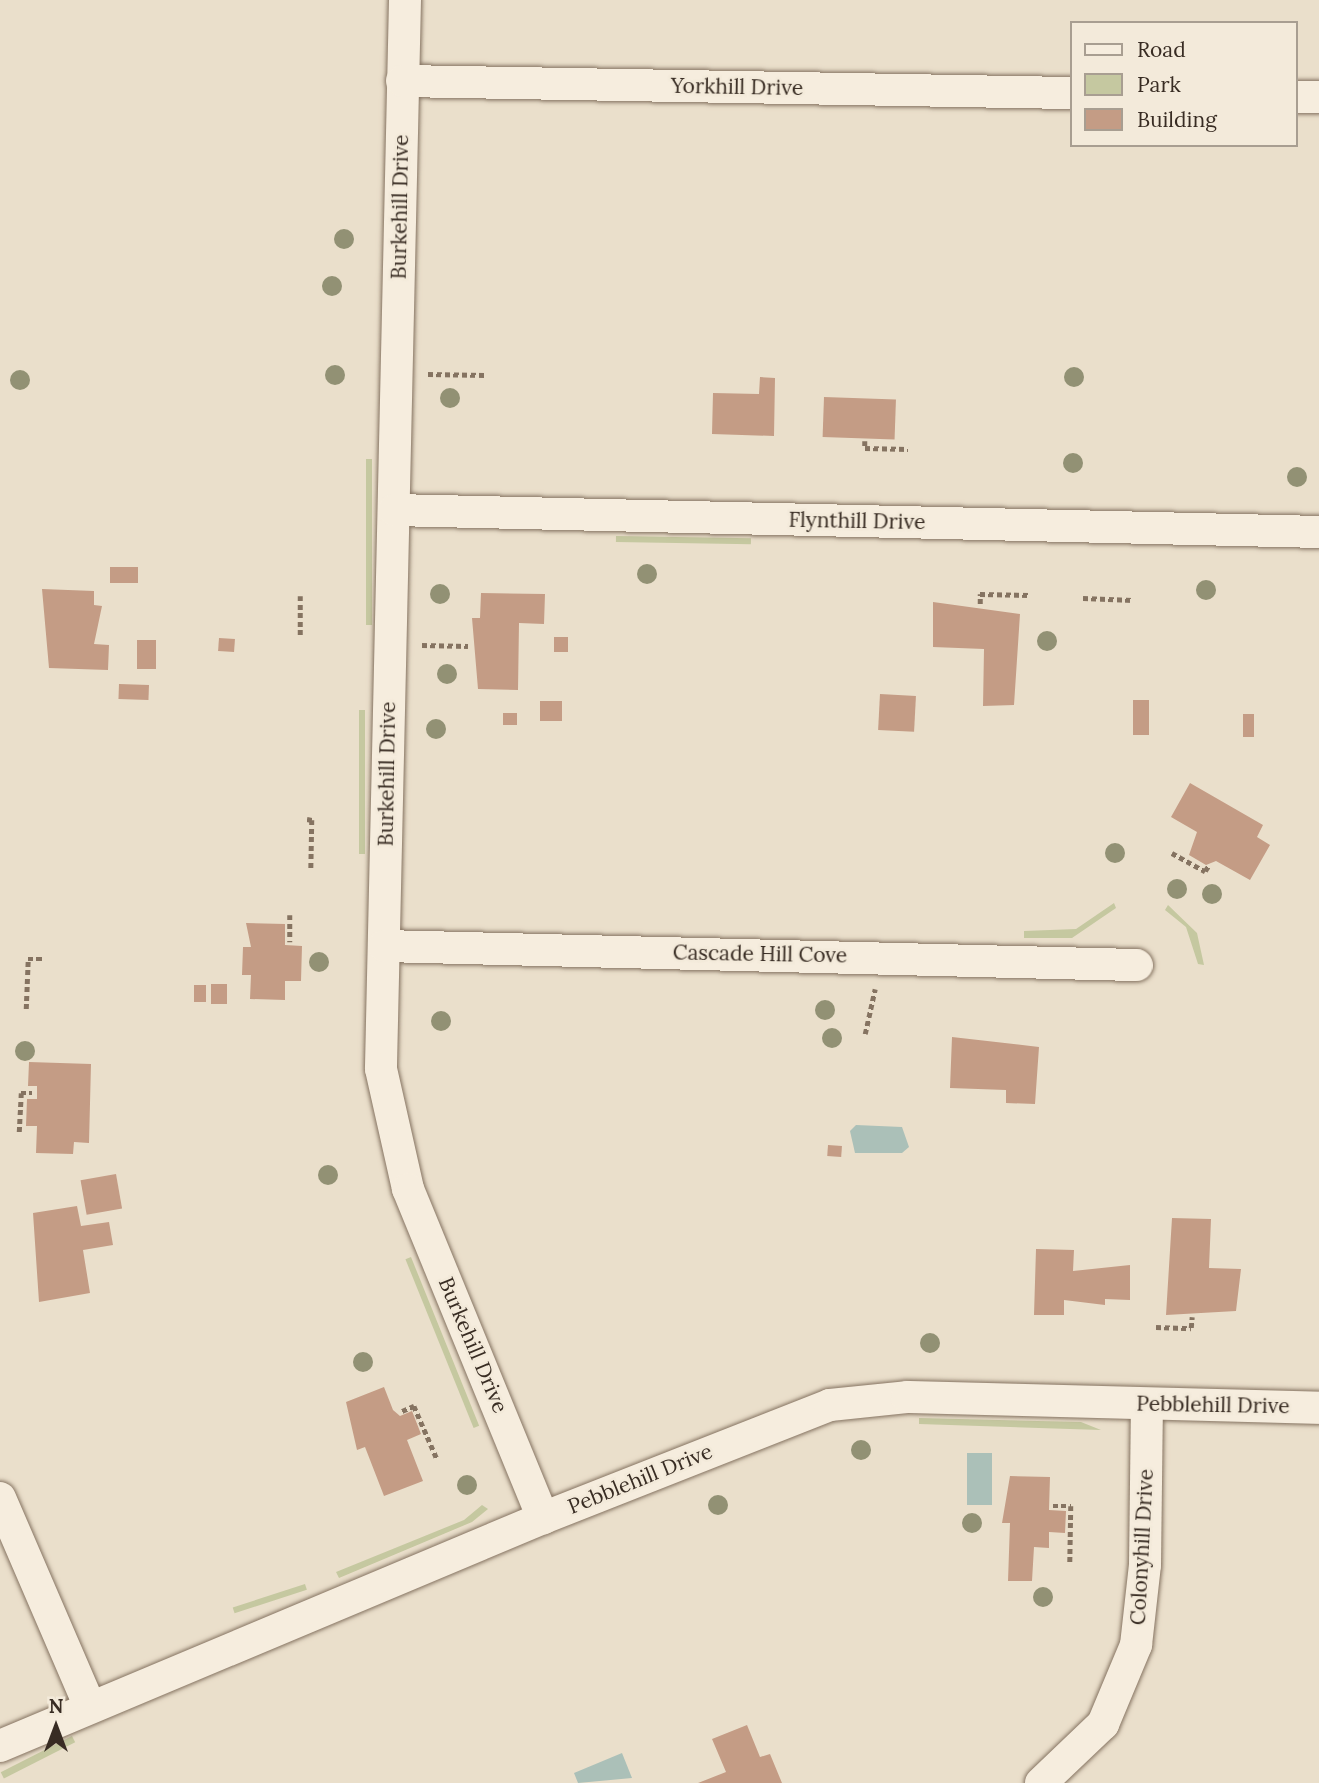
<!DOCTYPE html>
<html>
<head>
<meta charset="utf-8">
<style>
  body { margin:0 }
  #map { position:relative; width:1319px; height:1783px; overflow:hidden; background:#eadfcb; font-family:Lora,serif }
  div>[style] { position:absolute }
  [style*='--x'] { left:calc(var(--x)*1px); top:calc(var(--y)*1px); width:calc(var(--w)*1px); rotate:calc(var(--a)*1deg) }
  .green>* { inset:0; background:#c5c8a0; transform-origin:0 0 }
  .water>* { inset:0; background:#abc0b8; transform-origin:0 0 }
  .building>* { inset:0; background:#c49c85; transform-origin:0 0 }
  .path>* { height:4.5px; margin-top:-2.25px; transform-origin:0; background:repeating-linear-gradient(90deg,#857361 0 5px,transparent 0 8.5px) }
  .roads { filter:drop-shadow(0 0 2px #857361) drop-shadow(0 0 2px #857361) }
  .minor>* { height:32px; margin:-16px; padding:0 16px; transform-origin:16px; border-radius:16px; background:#f6edde }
  .trees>* { width:20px; height:20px; margin:-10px; border-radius:50%; background:#929174 }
  span { translate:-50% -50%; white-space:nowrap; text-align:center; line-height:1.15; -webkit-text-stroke:5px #f3eada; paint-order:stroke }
  .street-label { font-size:21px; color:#382c23 }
  .legend { position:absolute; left:1070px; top:21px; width:228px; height:126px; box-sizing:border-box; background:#f3eada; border:2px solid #a89e91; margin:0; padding:9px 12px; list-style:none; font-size:21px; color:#382c23 }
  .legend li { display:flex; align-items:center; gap:14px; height:35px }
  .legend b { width:35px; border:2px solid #a89e91 }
  .north { position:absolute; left:21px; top:1692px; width:70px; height:70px; -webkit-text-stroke:5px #f3eada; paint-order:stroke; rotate:0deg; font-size:19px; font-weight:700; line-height:28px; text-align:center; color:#382c23 }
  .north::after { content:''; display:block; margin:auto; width:24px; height:32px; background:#382c23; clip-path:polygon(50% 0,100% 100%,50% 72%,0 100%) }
</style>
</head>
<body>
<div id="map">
  <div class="green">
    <i style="left:366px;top:459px;width:6px;height:166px"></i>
    <i style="left:616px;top:536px;width:135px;height:6px;rotate:1deg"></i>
    <i style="left:359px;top:710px;width:6px;height:144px"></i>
    <i style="clip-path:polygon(1114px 903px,1116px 908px,1072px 938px,1024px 938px,1024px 931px,1076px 929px)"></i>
    <i style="clip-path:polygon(1168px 905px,1197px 933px,1204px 965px,1198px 964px,1186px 927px,1165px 910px)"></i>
    <i style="left:411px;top:1257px;width:182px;height:6px;rotate:68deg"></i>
    <i style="clip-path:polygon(919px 1418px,1081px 1422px,1101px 1430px,919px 1424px)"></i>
    <i style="clip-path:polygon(482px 1505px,488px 1509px,472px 1522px,339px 1578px,336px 1572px,464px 1520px)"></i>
    <i style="left:305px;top:1584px;width:6px;height:76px;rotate:72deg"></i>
    <i style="left:72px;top:1736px;width:7px;height:80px;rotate:63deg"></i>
  </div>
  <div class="water">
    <i style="clip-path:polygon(856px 1125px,902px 1127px,909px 1147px,902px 1153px,855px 1153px,850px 1131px)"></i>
    <i style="left:967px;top:1453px;width:25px;height:52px"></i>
    <i style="clip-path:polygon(622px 1753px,632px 1778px,578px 1783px,574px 1773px)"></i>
  </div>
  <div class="building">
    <i style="clip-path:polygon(760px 377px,775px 378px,774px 436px,712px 434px,713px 393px,759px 394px)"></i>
    <i style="left:824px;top:397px;width:72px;height:40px;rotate:2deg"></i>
    <i style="left:110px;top:567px;width:28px;height:16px"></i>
    <i style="clip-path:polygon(42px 589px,94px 591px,94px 605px,102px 606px,94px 644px,109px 645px,108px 670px,49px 668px)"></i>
    <i style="clip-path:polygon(481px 593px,545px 594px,544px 624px,519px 623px,518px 690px,478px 689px,472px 618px,480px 618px)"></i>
    <i style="clip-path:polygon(933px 602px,1020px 614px,1014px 705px,983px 706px,984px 649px,933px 647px)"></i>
    <i style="left:554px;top:637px;width:14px;height:15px"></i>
    <i style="left:219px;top:638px;width:16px;height:13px;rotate:4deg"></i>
    <i style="left:137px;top:640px;width:19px;height:29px"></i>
    <i style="left:119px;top:684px;width:30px;height:15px;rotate:2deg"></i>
    <i style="left:880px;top:694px;width:36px;height:36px;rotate:3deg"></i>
    <i style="left:1133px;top:700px;width:16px;height:35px"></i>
    <i style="left:540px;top:701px;width:22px;height:20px"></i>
    <i style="left:503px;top:713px;width:14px;height:12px"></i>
    <i style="left:1243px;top:714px;width:11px;height:23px"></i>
    <i style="clip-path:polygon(1190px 783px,1263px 825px,1257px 837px,1270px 845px,1250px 880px,1216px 861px,1206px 865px,1189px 855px,1197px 832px,1171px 817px)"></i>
    <i style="clip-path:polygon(246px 923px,285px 924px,285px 945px,302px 946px,301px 981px,285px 981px,285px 1000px,250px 999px,251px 975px,242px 975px,243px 947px,251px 947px)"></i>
    <i style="left:211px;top:984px;width:16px;height:20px"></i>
    <i style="left:194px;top:985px;width:12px;height:17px"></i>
    <i style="clip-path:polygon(952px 1037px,1039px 1047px,1035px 1104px,1006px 1103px,1006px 1090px,950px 1088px)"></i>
    <i style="clip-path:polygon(29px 1062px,91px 1064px,89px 1143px,74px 1142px,73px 1154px,36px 1153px,37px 1126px,26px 1126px,27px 1099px,37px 1099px,37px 1086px,28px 1086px)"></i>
    <i style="left:828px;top:1145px;width:14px;height:11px;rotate:4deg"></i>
    <i style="left:116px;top:1174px;width:35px;height:36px;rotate:80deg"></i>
    <i style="clip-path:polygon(77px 1206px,81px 1226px,109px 1222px,113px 1245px,83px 1250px,90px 1293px,39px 1302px,33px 1213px)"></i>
    <i style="clip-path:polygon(1172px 1218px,1211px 1219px,1209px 1268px,1241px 1269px,1236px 1311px,1166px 1315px)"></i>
    <i style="clip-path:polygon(1036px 1249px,1074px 1250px,1073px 1271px,1130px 1265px,1130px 1300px,1105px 1299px,1105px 1305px,1064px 1300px,1064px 1315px,1034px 1315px)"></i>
    <i style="clip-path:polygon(384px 1387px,393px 1410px,400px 1416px,412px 1411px,421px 1434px,407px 1440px,423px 1481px,384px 1496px,365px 1447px,357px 1450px,346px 1402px)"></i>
    <i style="clip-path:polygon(1010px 1476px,1050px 1477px,1049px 1510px,1066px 1511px,1065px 1533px,1049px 1532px,1049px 1548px,1034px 1547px,1032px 1581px,1008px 1581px,1010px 1523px,1002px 1523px)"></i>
    <i style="clip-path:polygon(747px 1725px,760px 1757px,770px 1754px,782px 1783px,698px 1783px,726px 1772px,712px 1739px)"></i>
  </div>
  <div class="path">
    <i style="--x:428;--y:374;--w:57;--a:1"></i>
    <i style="--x:865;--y:441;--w:7;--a:90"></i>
    <i style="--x:865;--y:448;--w:43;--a:1.3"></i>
    <i style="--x:1083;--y:598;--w:50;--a:2.3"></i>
    <i style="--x:980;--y:604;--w:10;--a:-90"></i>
    <i style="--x:980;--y:594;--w:49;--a:1.2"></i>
    <i style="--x:300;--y:635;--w:39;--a:-90"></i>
    <i style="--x:422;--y:645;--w:46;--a:1.2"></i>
    <i style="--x:307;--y:819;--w:5;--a:11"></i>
    <i style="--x:312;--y:820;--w:50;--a:91.1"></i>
    <i style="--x:1172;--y:853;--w:38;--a:29"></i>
    <i style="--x:1205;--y:871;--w:7;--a:-56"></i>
    <i style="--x:290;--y:915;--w:27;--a:90"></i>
    <i style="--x:26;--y:1009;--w:50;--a:-87.7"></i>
    <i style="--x:28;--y:959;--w:14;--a:0"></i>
    <i style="--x:865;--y:1034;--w:46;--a:-77.5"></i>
    <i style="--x:19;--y:1132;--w:39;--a:-87"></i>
    <i style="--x:21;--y:1093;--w:11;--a:0"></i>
    <i style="--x:1156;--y:1327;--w:35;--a:2"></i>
    <i style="--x:1191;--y:1328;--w:11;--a:-85"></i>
    <i style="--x:402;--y:1411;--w:13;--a:-23"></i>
    <i style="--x:414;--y:1406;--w:58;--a:66.5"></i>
    <i style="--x:1053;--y:1506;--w:18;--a:0"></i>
    <i style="--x:1071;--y:1506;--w:58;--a:91"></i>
  </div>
  <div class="roads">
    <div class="minor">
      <i style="--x:405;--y:0;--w:1069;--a:91.29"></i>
      <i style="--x:381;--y:1069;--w:123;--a:77.3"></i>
      <i style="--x:408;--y:1189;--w:356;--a:67.7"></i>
      <i style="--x:402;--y:81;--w:670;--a:1.03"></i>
      <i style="--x:1296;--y:97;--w:23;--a:0"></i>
      <i style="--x:394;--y:510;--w:925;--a:1.36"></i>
      <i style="--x:384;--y:946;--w:753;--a:1.45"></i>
      <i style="--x:0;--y:1498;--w:225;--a:66.7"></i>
      <i style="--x:0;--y:1746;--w:589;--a:-22.78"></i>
      <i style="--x:543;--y:1518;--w:308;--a:-21.5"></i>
      <i style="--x:830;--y:1405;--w:77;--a:-5.9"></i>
      <i style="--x:907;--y:1397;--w:412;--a:1.5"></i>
      <i style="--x:1041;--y:1783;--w:86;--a:-43.6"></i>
      <i style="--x:1103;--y:1724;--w:86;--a:-67.3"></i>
      <i style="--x:1136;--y:1645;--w:81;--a:-83.6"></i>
      <i style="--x:1145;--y:1565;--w:161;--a:-89.3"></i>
    </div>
  </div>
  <div class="trees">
    <i style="left:344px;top:239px"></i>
    <i style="left:332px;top:286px"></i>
    <i style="left:335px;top:375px"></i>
    <i style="left:1074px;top:377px"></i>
    <i style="left:20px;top:380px"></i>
    <i style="left:450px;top:398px"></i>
    <i style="left:1073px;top:463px"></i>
    <i style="left:1297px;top:477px"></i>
    <i style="left:647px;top:574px"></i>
    <i style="left:1206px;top:590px"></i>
    <i style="left:440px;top:594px"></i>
    <i style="left:1047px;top:641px"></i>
    <i style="left:447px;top:674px"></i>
    <i style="left:436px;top:729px"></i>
    <i style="left:1115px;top:853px"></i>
    <i style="left:1177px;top:889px"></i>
    <i style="left:1212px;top:894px"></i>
    <i style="left:319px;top:962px"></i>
    <i style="left:825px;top:1010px"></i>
    <i style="left:441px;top:1021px"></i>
    <i style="left:832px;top:1038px"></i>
    <i style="left:25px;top:1051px"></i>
    <i style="left:328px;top:1175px"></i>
    <i style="left:930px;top:1343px"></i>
    <i style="left:363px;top:1362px"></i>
    <i style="left:861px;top:1450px"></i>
    <i style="left:467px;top:1485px"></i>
    <i style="left:718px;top:1505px"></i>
    <i style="left:972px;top:1523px"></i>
    <i style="left:1043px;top:1597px"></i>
  </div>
  <div class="street-label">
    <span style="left:737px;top:87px;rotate:1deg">Yorkhill Drive</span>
    <span style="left:400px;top:207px;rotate:-89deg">Burkehill Drive</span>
    <span style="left:857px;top:521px;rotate:1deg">Flynthill Drive</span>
    <span style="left:387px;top:774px;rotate:-89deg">Burkehill Drive</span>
    <span style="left:760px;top:954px;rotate:1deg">Cascade Hill Cove</span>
    <span style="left:473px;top:1345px;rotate:67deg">Burkehill Drive</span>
    <span style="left:1213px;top:1405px;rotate:1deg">Pebblehill Drive</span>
    <span style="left:640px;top:1479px;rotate:-22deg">Pebblehill Drive</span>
    <span style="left:1142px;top:1547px;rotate:-87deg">Colonyhill Drive</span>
  </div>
  <ul class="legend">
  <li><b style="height:9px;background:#f6edde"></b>Road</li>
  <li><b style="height:19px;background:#c5c8a0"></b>Park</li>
  <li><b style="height:19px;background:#c49c85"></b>Building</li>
  </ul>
  <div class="north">N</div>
</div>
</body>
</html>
